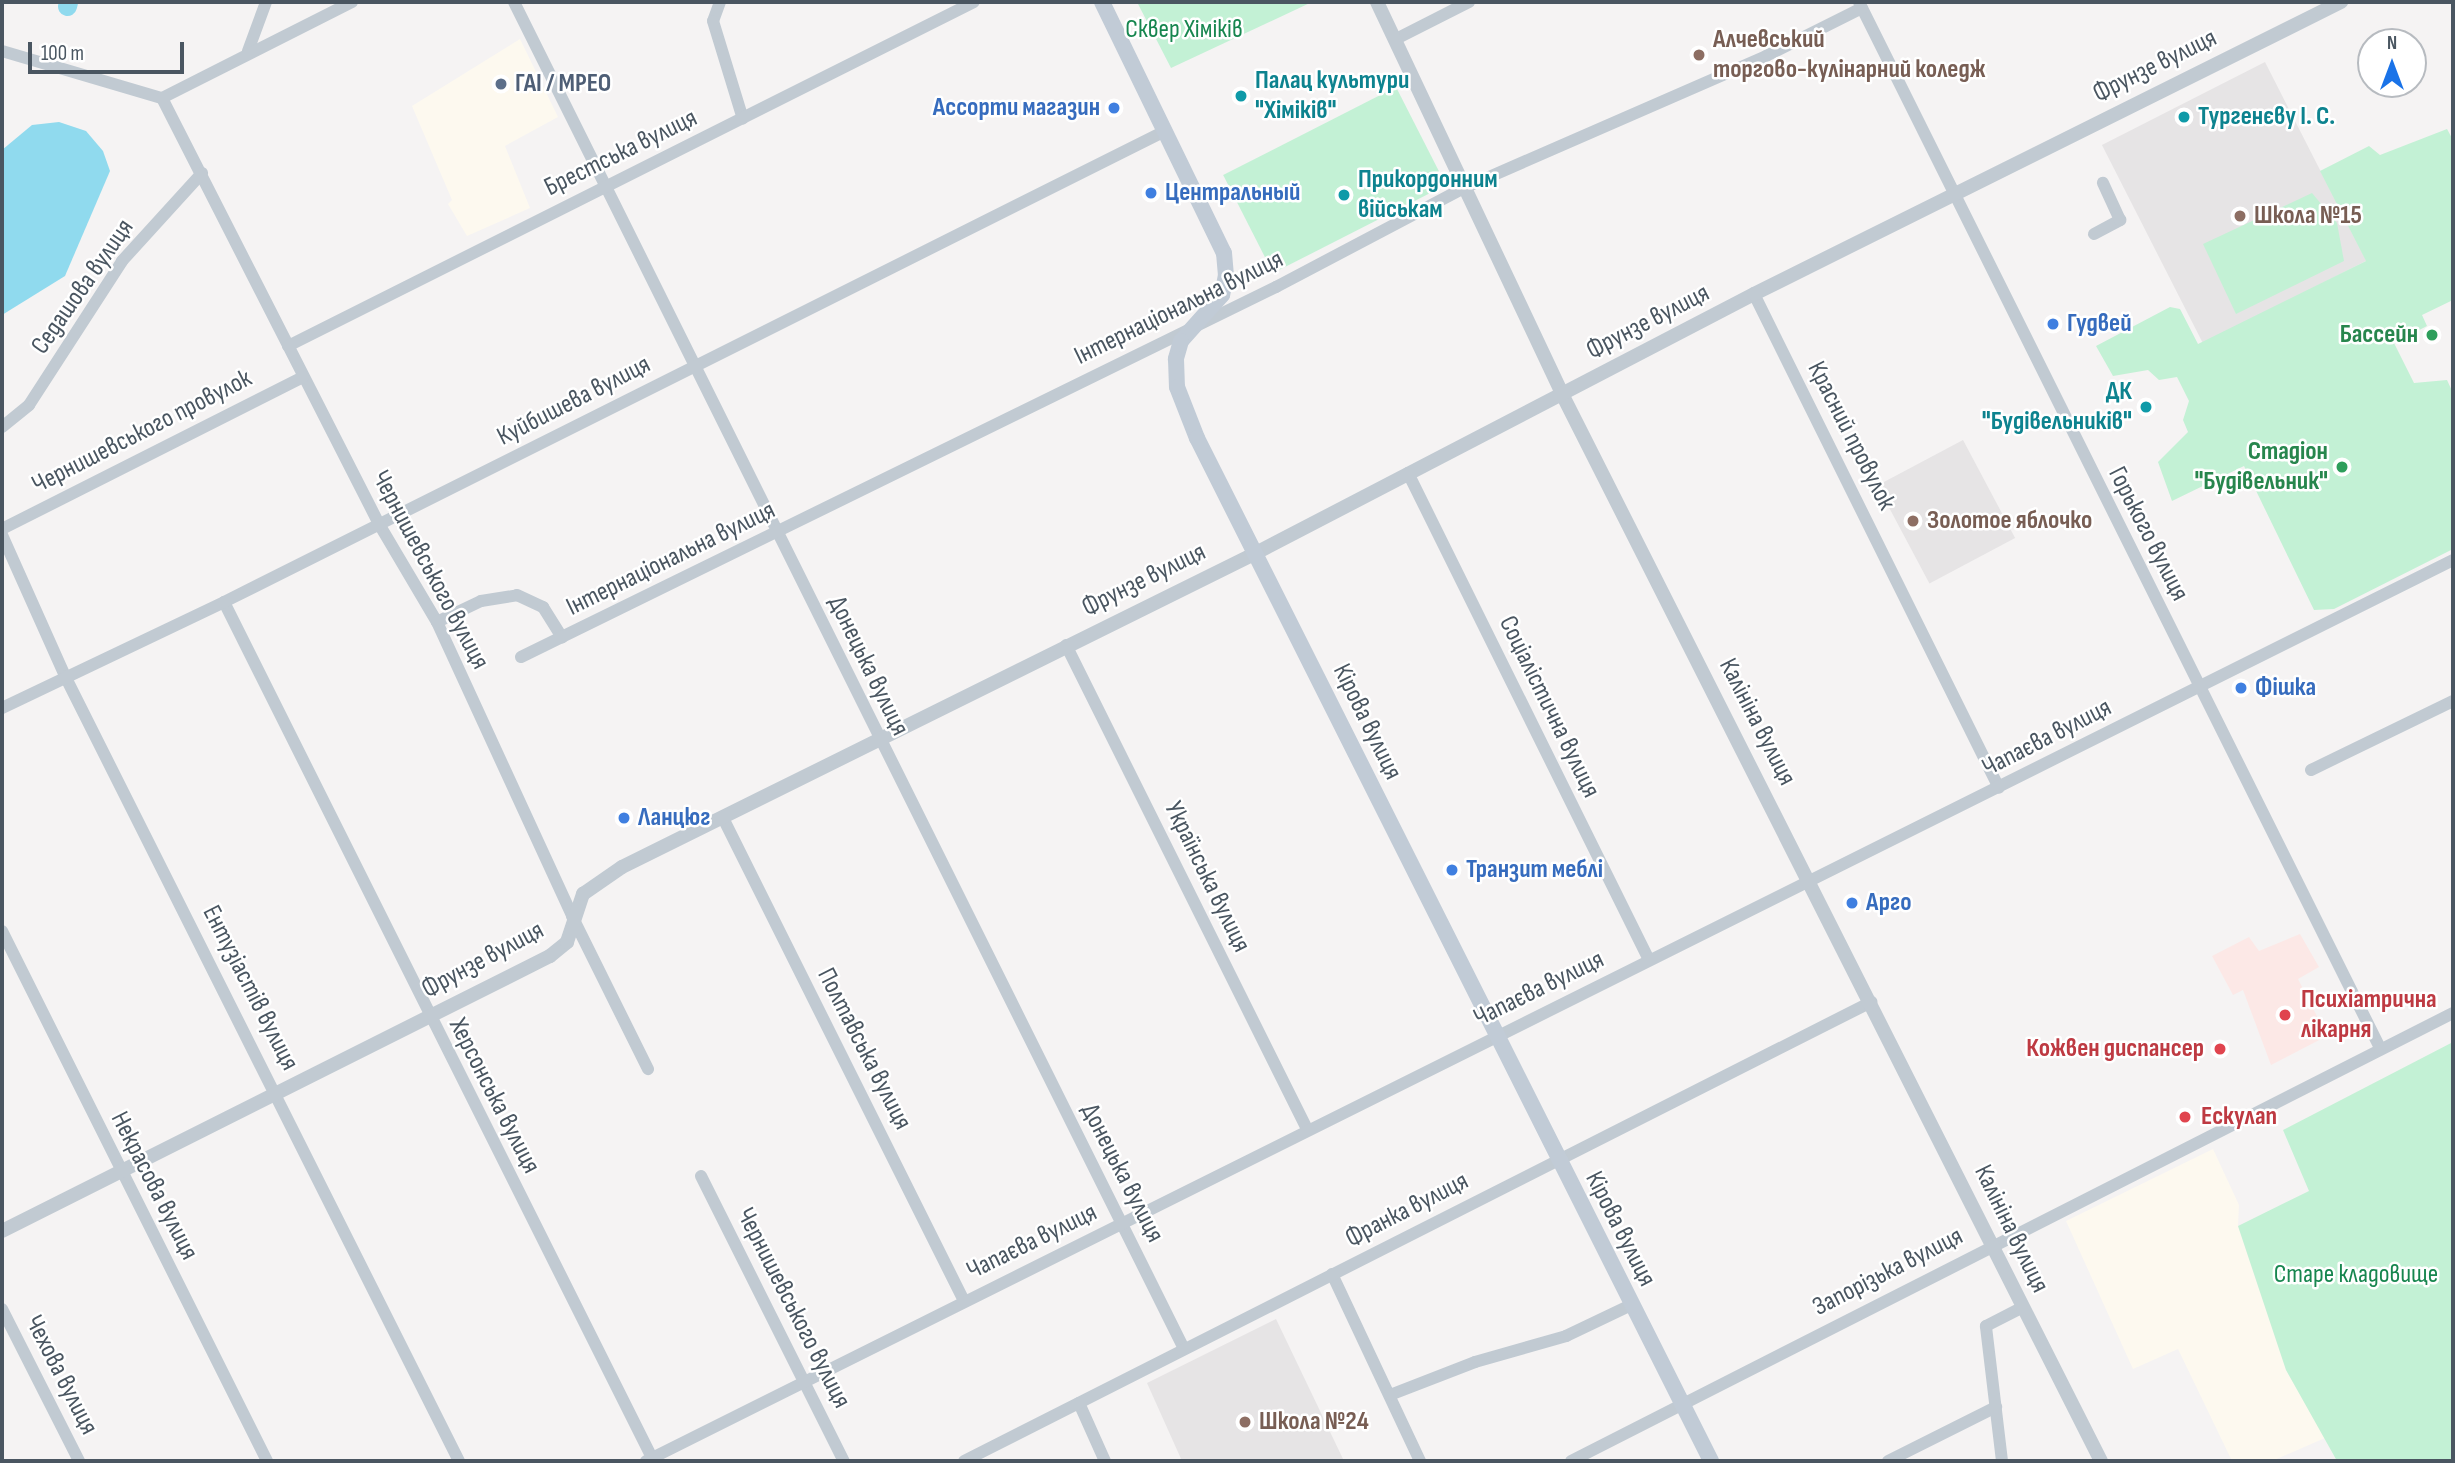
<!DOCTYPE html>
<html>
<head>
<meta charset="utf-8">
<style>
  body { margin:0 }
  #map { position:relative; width:2455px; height:1463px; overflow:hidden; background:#f5f3f3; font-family:"Sofia Sans Condensed",sans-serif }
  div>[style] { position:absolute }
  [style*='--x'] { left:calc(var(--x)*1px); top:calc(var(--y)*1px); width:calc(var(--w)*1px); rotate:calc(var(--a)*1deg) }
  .commercial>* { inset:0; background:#fdf9ef }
  .education>* { inset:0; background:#e6e4e5; transform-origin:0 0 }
  .medical>* { inset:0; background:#fce8e6 }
  .green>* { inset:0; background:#c3f1d5; transform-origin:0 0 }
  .water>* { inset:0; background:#90daee }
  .river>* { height:19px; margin:-9.5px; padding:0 9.5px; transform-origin:9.5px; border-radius:9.5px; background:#90daee }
  .minor>* { height:12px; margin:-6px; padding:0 6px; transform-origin:6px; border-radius:6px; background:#c1cad2 }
  .tertiary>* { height:14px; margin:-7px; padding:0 7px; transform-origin:7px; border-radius:7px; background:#c1cad2 }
  .secondary>* { height:16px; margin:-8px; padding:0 8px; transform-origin:8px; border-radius:8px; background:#c1cbd6 }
  .dots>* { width:19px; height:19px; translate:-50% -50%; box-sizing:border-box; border:4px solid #fff; border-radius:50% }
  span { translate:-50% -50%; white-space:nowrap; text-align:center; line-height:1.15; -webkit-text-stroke:5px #fff; paint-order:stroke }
  .park-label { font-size:26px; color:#17864f }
  .education-label { font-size:26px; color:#785e54; font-weight:700 }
  .left { translate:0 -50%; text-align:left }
  .street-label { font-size:26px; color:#4a5661 }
  .culture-label { font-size:26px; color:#0d838f; font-weight:700 }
  .right { translate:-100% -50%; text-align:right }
  .service-label { font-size:26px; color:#4e5e75; font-weight:700 }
  .shop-label { font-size:26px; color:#366cbe; font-weight:700 }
  .leisure-label { font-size:26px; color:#27864d; font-weight:700 }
  .health-label { font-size:26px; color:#be3a42; font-weight:700 }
  .frame { position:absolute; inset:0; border:4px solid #4a5661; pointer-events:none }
  .north { position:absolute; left:2357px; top:28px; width:70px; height:70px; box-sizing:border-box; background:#fff; border:2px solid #b7bbc0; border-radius:50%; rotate:0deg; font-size:19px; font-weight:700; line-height:28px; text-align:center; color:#4a5661 }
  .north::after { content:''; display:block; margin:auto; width:24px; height:32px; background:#1a73e8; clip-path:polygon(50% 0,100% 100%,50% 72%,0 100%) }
  .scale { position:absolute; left:28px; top:42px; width:156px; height:32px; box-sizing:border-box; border:4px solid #4a5661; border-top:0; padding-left:9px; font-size:21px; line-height:24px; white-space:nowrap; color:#4a5661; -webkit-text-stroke:5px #fff; paint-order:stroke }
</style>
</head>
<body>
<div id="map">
  <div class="commercial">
    <i style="clip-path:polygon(520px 39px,558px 117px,505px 146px,530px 208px,467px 236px,448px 204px,452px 200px,412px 106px)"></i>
    <i style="clip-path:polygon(2213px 1149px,2239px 1205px,2238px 1226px,2286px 1370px,2325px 1438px,2272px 1461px,2232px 1461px,2178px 1349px,2133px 1369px,2066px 1221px)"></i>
  </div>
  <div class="education">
    <i style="left:2265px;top:62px;width:223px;height:183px;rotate:63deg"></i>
    <i style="left:1963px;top:440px;width:111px;height:97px;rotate:62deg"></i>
    <i style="clip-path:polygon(1276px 1319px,1344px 1461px,1182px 1461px,1147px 1383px)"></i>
  </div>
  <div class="medical">
    <i style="clip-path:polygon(2300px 934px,2319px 967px,2298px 979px,2327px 1036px,2271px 1065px,2243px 990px,2233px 995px,2212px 956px,2249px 937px,2259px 951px)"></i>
  </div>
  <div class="green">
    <i style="clip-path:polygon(1137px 2px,1312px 2px,1171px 68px)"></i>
    <i style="left:1396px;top:87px;width:110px;height:194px;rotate:63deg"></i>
    <i style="clip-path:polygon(2447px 129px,2453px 140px,2453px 300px,2422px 315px,2427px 326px,2394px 343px,2414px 383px,2447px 380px,2453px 393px,2453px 549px,2334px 609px,2314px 610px,2244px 466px,2172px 501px,2158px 462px,2188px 432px,2183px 420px,2189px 401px,2177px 377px,2159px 380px,2148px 370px,2113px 376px,2096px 346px,2170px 307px,2180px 309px,2198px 344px,2366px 261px,2320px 171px,2369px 146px,2380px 155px)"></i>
    <i style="clip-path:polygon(2312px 193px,2337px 223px,2344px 261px,2236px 314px,2203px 244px)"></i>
    <i style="clip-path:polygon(2453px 1042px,2453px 1461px,2337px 1461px,2286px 1370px,2238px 1226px,2309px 1191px,2283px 1130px)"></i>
  </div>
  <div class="water">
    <i style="clip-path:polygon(59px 122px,86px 131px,103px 151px,110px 171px,65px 276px,2px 315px,2px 150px,32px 125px)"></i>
  </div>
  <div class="river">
    <i style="--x:67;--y:6;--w:4;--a:-76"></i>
  </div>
  <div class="minor">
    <i style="--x:514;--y:2;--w:1504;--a:63.55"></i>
    <i style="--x:720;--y:2;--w:20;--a:110"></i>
    <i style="--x:713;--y:21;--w:102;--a:73"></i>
    <i style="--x:1859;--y:2;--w:1169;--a:63.52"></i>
    <i style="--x:1396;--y:39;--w:82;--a:-26.9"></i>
    <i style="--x:2;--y:51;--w:167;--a:16.4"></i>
    <i style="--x:248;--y:51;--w:52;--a:-69.8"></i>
    <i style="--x:162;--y:98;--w:478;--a:63"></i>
    <i style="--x:379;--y:524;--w:114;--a:59.4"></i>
    <i style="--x:437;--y:622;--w:324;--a:65.3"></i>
    <i style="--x:572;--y:916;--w:171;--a:63.6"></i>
    <i style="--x:162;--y:98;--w:213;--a:-26.8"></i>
    <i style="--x:2094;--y:234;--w:30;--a:-28"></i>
    <i style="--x:2120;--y:220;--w:41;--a:-114.7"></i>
    <i style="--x:1754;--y:294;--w:551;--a:63.62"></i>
    <i style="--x:288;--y:346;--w:767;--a:-26.63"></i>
    <i style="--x:2;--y:427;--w:35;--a:-39"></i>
    <i style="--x:29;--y:405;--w:171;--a:-57.1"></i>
    <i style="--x:122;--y:261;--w:119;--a:-47.7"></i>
    <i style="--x:1408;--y:473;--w:543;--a:63.67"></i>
    <i style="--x:2;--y:529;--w:337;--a:-26.8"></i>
    <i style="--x:2;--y:535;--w:154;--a:65.9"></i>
    <i style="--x:65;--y:676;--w:878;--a:63.35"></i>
    <i style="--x:224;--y:602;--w:957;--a:63.43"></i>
    <i style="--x:437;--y:622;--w:49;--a:-25.5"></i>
    <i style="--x:481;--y:601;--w:36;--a:-9"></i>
    <i style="--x:517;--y:595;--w:29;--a:25"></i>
    <i style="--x:543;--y:607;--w:36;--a:58"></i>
    <i style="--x:1066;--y:645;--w:541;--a:63.53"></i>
    <i style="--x:521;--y:657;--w:841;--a:-26.11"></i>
    <i style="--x:1276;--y:287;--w:212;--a:-27.8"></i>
    <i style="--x:1464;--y:188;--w:330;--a:-23.6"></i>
    <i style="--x:1766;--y:56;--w:107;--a:-26.6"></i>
    <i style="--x:2;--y:708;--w:246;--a:-25.5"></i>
    <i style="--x:224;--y:602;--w:1052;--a:-26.59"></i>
    <i style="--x:2311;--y:770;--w:158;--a:-25.9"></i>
    <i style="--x:723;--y:818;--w:540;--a:63.48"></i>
    <i style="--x:2;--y:931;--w:593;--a:63.43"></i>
    <i style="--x:701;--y:1176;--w:319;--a:63.4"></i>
    <i style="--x:1332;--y:1274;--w:207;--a:64.8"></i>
    <i style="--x:2;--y:1309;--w:170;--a:63.1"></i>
    <i style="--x:1390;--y:1395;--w:91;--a:-21.2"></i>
    <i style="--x:1475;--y:1362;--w:95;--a:-15.9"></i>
    <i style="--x:1566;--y:1336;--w:72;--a:-25.5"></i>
    <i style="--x:1079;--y:1403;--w:64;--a:65.9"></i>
    <i style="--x:646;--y:1461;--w:2019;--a:-26.5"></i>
    <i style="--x:964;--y:1461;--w:1017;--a:-26.84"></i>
    <i style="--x:1571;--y:1461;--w:989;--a:-26.93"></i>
    <i style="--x:1888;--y:1461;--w:121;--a:-26.6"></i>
    <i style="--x:2002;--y:1461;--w:136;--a:-96.8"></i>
    <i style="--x:1986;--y:1326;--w:42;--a:-27.2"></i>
  </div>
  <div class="tertiary">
    <i style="--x:1377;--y:2;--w:433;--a:64.7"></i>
    <i style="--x:1562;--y:394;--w:1195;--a:63.2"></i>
    <i style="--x:2;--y:1231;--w:613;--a:-26.65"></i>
    <i style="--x:550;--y:956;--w:22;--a:-39"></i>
    <i style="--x:567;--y:942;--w:51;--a:-71.6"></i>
    <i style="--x:583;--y:894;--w:47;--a:-34.7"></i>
    <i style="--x:622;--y:867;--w:707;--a:-26.35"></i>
    <i style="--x:1256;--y:553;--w:561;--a:-27.48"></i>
    <i style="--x:1754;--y:294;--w:656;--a:-26.45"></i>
  </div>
  <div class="secondary">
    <i style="--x:1102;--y:2;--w:279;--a:64.1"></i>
    <i style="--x:1224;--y:253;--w:22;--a:85"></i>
    <i style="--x:1226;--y:275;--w:20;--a:101"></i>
    <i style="--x:1222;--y:295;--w:62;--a:131.7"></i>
    <i style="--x:1181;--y:341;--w:19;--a:106"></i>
    <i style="--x:1176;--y:359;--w:28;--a:88"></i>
    <i style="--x:1177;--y:387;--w:55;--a:68.6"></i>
    <i style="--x:1197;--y:438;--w:1145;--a:63.32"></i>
  </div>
  <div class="dots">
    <i style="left:1699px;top:55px;background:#8d6e63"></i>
    <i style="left:501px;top:84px;background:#5c6f8a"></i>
    <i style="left:1241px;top:96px;background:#0f9aa8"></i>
    <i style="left:1114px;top:108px;background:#3f7fe0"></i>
    <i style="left:2184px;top:117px;background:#0f9aa8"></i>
    <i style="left:1151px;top:193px;background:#3f7fe0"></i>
    <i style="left:1344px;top:195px;background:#0f9aa8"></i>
    <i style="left:2240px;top:216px;background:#8d6e63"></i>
    <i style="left:2053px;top:324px;background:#3f7fe0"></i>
    <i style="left:2432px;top:335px;background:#2e9e5b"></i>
    <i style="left:2146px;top:407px;background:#0f9aa8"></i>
    <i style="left:2342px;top:467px;background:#2e9e5b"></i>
    <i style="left:1913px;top:521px;background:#8d6e63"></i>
    <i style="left:2241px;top:688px;background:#3f7fe0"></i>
    <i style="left:624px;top:818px;background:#3f7fe0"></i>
    <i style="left:1452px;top:870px;background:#3f7fe0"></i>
    <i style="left:1852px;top:903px;background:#3f7fe0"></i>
    <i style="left:2285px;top:1015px;background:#e0444e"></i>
    <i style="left:2220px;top:1049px;background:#e0444e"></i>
    <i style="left:2185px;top:1117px;background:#e0444e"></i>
    <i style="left:1245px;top:1422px;background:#8d6e63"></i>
  </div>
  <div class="park-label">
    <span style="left:1184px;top:30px">Сквер Хіміків</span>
    <span style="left:2356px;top:1275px">Старе кладовище</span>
  </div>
  <div class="education-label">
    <span class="left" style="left:1713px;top:55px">Алчевський<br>торгово-кулінарний коледж</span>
    <span class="left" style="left:2254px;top:216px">Школа №15</span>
    <span class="left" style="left:1927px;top:521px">Золотое яблочко</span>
    <span class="left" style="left:1259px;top:1422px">Школа №24</span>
  </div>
  <div class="street-label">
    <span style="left:2155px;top:66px;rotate:-26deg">Фрунзе вулиця</span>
    <span style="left:621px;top:153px;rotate:-26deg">Брестська вулиця</span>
    <span style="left:83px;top:287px;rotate:-55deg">Седашова вулиця</span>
    <span style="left:1179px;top:308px;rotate:-26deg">Інтернаціональна вулиця</span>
    <span style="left:1648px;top:322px;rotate:-27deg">Фрунзе вулиця</span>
    <span style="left:574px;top:401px;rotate:-27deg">Куйбишева вулиця</span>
    <span style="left:142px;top:432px;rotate:-27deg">Чернишевського провулок</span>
    <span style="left:1851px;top:436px;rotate:63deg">Красний провулок</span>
    <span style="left:2148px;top:534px;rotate:63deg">Горького вулиця</span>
    <span style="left:671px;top:559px;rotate:-26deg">Інтернаціональна вулиця</span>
    <span style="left:430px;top:570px;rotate:62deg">Чернишевського вулиця</span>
    <span style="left:1144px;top:580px;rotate:-26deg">Фрунзе вулиця</span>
    <span style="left:868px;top:666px;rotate:64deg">Донецька вулиця</span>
    <span style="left:1549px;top:707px;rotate:64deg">Соціалістична вулиця</span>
    <span style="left:1367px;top:722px;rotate:64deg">Кірова вулиця</span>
    <span style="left:1757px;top:722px;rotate:63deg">Калініна вулиця</span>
    <span style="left:2047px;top:738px;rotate:-27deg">Чапаєва вулиця</span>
    <span style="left:1207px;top:877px;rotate:64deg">Українська вулиця</span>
    <span style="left:483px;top:960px;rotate:-28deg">Фрунзе вулиця</span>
    <span style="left:250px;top:988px;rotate:63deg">Ентузіастів вулиця</span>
    <span style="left:1539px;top:989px;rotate:-26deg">Чапаєва вулиця</span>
    <span style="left:864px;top:1049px;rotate:63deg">Полтавська вулиця</span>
    <span style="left:494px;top:1096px;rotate:63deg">Херсонська вулиця</span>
    <span style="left:1122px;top:1173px;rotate:63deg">Донецька вулиця</span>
    <span style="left:154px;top:1186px;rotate:63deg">Некрасова вулиця</span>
    <span style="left:1407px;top:1210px;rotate:-27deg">Франка вулиця</span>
    <span style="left:1620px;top:1229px;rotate:63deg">Кірова вулиця</span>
    <span style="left:2011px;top:1229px;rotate:64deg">Калініна вулиця</span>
    <span style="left:1032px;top:1242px;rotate:-26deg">Чапаєва вулиця</span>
    <span style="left:1888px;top:1272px;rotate:-27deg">Запорізька вулиця</span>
    <span style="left:793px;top:1308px;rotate:63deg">Чернишевського вулиця</span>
    <span style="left:61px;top:1375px;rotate:63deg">Чехова вулиця</span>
  </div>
  <div class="culture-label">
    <span class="left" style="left:1255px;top:96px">Палац культури<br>"Хіміків"</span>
    <span class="left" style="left:2198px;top:117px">Тургенєву І. С.</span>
    <span class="left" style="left:1358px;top:195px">Прикордонним<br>військам</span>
    <span class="right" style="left:2132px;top:407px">ДК<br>"Будівельників"</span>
  </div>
  <div class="service-label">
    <span class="left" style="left:515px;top:84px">ГАІ / МРЕО</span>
  </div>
  <div class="shop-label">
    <span class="right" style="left:1100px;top:108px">Ассорти магазин</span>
    <span class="left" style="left:1165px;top:193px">Центральный</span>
    <span class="left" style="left:2067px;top:324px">Гудвей</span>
    <span class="left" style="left:2255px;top:688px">Фішка</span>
    <span class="left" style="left:638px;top:818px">Ланцюг</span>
    <span class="left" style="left:1466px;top:870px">Транзит меблі</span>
    <span class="left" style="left:1866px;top:903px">Арго</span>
  </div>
  <div class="leisure-label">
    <span class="right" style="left:2418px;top:335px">Бассейн</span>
    <span class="right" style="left:2328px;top:467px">Стадіон<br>"Будівельник"</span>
  </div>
  <div class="health-label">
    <span class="left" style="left:2301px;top:1015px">Психіатрична<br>лікарня</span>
    <span class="right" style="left:2204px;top:1049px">Кожвен диспансер</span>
    <span class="left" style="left:2201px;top:1117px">Ескулап</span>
  </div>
  <div class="frame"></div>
  <div class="north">N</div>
  <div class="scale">100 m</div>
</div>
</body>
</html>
